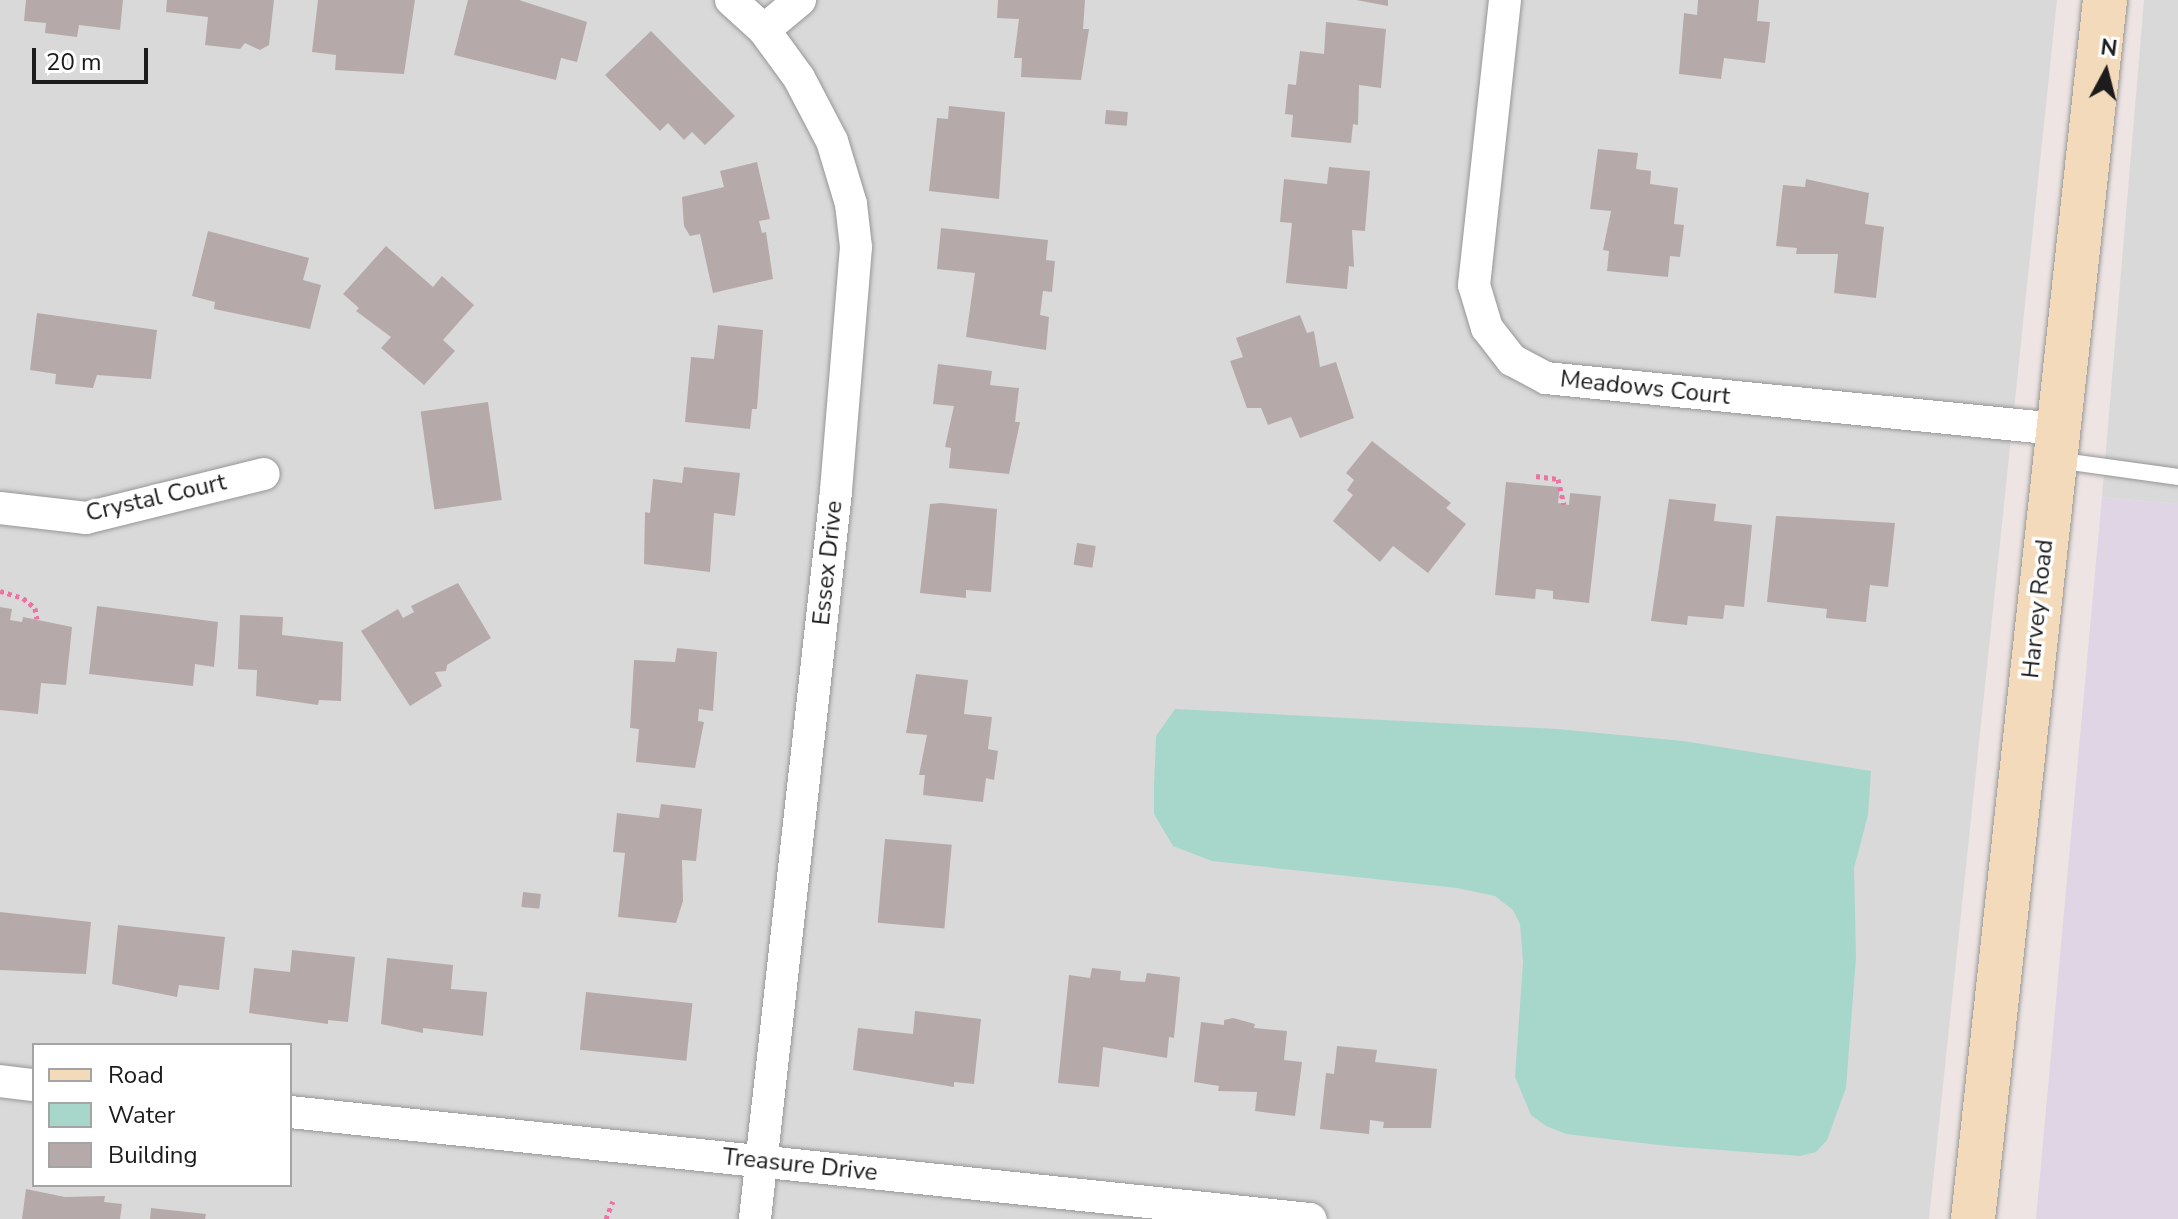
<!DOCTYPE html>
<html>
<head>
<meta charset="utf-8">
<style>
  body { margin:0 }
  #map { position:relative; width:2178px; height:1219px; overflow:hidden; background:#ede4e3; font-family:"Nunito Sans",sans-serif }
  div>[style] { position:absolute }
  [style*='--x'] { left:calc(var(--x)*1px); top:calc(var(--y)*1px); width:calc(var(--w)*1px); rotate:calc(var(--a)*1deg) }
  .residential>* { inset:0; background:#dad9da }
  .industrial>* { inset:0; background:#e0d5e5 }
  .water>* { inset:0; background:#a6d7ca }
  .building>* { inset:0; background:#b6a9a9; transform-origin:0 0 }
  .path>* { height:5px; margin-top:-2.5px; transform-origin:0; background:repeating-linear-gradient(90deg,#ed73a2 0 4px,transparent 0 8px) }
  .roads { filter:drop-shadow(0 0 2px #969696) drop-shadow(0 0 2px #969696) }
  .lane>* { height:16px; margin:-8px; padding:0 8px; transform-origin:8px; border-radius:8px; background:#fff }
  .street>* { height:32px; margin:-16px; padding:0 16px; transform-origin:16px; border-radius:16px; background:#fff }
  .secondary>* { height:44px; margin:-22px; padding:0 22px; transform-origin:22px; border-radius:22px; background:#f3daba }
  span { translate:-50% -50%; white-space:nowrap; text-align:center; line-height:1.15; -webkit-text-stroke:7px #fff; paint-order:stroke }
  .street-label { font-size:24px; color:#1c1c1c }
  .legend { position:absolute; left:32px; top:1043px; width:260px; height:144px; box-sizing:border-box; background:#fff; border:2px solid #a4a4a4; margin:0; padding:10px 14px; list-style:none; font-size:24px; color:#1c1c1c }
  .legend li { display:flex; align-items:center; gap:16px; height:40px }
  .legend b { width:40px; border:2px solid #a4a4a4 }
  .north { position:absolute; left:2066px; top:32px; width:80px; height:80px; -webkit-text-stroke:6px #fff; paint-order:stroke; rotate:7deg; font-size:22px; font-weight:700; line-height:32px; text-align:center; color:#1c1c1c }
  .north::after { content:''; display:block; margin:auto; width:28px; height:36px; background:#1c1c1c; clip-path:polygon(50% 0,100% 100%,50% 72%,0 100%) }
  .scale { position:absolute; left:32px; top:48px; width:116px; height:36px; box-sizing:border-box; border:4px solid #1c1c1c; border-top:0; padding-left:10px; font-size:24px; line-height:28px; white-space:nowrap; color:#1c1c1c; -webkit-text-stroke:6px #fff; paint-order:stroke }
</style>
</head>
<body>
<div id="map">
  <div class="residential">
    <i style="clip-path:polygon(evenodd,0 0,2057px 0,1929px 1219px,0 1219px,0 0,34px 1045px,290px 1045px,290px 1185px,34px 1185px,34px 1045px)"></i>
    <i style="clip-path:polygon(2144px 0,2178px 0,2178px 504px,2102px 497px)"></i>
  </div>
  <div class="industrial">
    <i style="clip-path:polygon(2102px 497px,2178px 504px,2178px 1219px,2036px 1219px)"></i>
  </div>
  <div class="water">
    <i style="clip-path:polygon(1175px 709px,1557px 729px,1683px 741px,1871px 771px,1868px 815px,1854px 868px,1856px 957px,1846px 1088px,1827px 1140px,1816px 1152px,1800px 1156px,1667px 1146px,1566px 1134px,1546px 1126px,1531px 1115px,1515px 1077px,1523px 962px,1520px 924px,1513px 910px,1495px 896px,1457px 888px,1212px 861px,1173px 846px,1154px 814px,1154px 786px,1156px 736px)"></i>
  </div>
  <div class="building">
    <i style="clip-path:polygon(26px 0,123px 0,120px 30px,79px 25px,77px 37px,45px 33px,46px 23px,24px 21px)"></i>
    <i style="clip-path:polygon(167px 0,274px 0,269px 45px,260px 50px,245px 43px,240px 49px,205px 45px,208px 17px,166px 12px)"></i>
    <i style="clip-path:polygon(318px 0,415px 0,404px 74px,335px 70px,336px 55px,312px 52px)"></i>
    <i style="clip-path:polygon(468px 0,519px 0,587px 22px,577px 62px,561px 58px,556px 80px,454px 55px)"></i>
    <i style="clip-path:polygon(998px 0,1085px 0,1083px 29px,1089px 29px,1081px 80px,1021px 77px,1022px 58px,1014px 58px,1019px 19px,997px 18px)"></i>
    <i style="clip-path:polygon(1356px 0,1388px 0,1388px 6px)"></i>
    <i style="clip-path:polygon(1698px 0,1759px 0,1757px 21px,1770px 22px,1765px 63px,1724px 58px,1721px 79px,1679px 74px,1684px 13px,1697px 15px)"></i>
    <i style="clip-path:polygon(1326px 22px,1386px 29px,1381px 88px,1359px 85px,1358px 125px,1353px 124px,1351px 143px,1291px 137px,1293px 115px,1285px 114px,1288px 84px,1296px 85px,1300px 51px,1324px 54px)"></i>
    <i style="clip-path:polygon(651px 31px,735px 116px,705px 145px,692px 132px,684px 140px,668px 123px,660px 131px,605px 75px)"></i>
    <i style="clip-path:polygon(949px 106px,1005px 112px,999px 199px,929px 191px,937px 118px,948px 119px)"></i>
    <i style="left:1106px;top:110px;width:22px;height:14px;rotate:5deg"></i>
    <i style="clip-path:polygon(1598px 149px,1638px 153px,1636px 169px,1651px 171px,1650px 184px,1678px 188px,1674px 224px,1684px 225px,1680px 257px,1670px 256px,1668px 277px,1607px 271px,1609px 251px,1603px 250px,1611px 211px,1590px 209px)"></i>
    <i style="clip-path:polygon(757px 162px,770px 219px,759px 221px,762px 233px,766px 232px,773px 279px,713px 293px,700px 234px,690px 236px,684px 226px,682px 197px,724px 187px,720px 171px)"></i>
    <i style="clip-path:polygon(1329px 167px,1370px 171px,1365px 231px,1352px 230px,1354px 267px,1349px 266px,1347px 289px,1286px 283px,1292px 223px,1280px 222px,1284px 179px,1327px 184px)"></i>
    <i style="clip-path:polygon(1806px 179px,1869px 193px,1865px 224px,1884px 227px,1876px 298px,1834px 293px,1838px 254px,1796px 254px,1797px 248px,1776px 246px,1783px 185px,1805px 187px)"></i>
    <i style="clip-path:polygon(941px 228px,1048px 240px,1046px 260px,1055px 261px,1052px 292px,1043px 291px,1040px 315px,1049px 317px,1046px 350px,966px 337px,975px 273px,937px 269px)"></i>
    <i style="clip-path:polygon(208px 231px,309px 258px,303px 280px,321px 285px,310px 329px,214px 309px,215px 302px,192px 296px)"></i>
    <i style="clip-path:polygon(386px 246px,433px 287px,442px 276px,474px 305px,443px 340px,455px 351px,424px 385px,381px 348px,391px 337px,356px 311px,359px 308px,343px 294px)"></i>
    <i style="clip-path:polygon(37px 313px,157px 330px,151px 379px,97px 375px,93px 388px,55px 384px,56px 374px,30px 370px)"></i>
    <i style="clip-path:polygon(1300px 315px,1307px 333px,1314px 331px,1320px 367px,1336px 362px,1354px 418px,1300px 438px,1291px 417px,1268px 425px,1261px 408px,1247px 408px,1230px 361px,1243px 357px,1236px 338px)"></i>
    <i style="clip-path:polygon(718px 325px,763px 330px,757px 409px,752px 409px,750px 429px,685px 422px,691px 357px,714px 359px)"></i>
    <i style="clip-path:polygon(938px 364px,992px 371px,990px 385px,1019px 388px,1015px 422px,1020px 422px,1009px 474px,949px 468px,951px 448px,945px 447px,954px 406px,933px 404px)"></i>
    <i style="left:488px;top:402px;width:99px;height:68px;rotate:82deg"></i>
    <i style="clip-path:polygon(1372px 441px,1451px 503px,1446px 508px,1466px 524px,1428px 573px,1393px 546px,1380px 562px,1333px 521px,1353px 495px,1347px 490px,1354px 480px,1346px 473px)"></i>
    <i style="clip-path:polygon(684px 467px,740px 473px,735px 516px,714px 513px,710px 572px,644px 564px,645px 512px,650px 513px,653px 479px,682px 483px)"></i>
    <i style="clip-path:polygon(1506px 482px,1560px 487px,1558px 503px,1569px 505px,1570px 493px,1601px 496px,1589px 603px,1553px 599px,1553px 591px,1536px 589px,1535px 599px,1495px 595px)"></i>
    <i style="clip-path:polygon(1669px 499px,1716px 504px,1714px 521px,1752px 525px,1744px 607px,1725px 605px,1723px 619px,1688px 616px,1687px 625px,1651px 621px)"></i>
    <i style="clip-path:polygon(941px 503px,997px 509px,991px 592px,966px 590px,966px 598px,920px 593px,930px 504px)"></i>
    <i style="clip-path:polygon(1776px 516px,1895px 523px,1888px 587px,1870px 585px,1866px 622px,1826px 618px,1827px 609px,1767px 602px)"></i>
    <i style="left:1077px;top:543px;width:19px;height:22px;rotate:9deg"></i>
    <i style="clip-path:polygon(458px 583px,491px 638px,447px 665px,446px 671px,435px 672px,442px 686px,410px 706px,361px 631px,398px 609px,403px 618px,414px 612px,411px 606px)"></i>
    <i style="clip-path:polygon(97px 606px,218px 622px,214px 667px,195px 664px,193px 686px,89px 674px)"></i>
    <i style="clip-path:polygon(0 607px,12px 609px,10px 620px,22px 622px,23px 617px,72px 627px,66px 685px,41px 683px,38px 714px,0 710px)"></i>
    <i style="clip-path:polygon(240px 615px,283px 617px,282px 635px,343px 642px,341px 701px,319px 700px,318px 705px,256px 696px,257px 670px,238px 669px)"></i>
    <i style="clip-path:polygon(677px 648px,717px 652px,713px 711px,699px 709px,698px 721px,704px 722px,695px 768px,636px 762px,639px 729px,630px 728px,634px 660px,675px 662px)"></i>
    <i style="clip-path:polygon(916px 674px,968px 680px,964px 714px,992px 717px,988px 749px,998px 751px,994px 780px,986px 778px,983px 802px,923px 795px,925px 775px,919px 775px,927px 735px,906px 733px)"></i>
    <i style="clip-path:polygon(661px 804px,702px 809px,696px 861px,682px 860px,683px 901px,676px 923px,618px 917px,625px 853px,613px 852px,617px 813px,659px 818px)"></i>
    <i style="left:885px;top:839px;width:67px;height:84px;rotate:5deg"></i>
    <i style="left:523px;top:892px;width:18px;height:15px;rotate:6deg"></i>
    <i style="clip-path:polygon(0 912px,91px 922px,86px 974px,0 970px)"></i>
    <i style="clip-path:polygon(118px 925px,225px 937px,219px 990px,179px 985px,177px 997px,112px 984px)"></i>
    <i style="clip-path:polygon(292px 950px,355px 957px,348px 1022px,328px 1020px,328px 1024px,249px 1013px,254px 968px,290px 972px)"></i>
    <i style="clip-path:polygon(387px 958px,453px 965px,451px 989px,487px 992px,483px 1036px,423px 1028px,423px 1033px,381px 1024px)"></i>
    <i style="clip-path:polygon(1092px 968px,1121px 971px,1120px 980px,1129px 981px,1145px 982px,1147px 973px,1180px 977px,1174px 1038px,1169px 1037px,1167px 1058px,1103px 1047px,1099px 1087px,1058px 1083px,1069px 975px,1090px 978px)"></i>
    <i style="left:586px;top:992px;width:107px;height:58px;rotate:6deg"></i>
    <i style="clip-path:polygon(915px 1011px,981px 1019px,974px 1084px,954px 1082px,954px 1087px,853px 1070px,858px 1028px,913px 1034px)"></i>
    <i style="clip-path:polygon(1233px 1018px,1255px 1024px,1254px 1028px,1287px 1031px,1284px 1060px,1302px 1062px,1295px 1116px,1255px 1111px,1257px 1092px,1218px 1091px,1219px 1086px,1194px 1082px,1201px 1022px,1224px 1025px,1224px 1020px)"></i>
    <i style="clip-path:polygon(1337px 1046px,1377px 1050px,1375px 1062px,1437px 1069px,1431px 1128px,1383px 1128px,1384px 1122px,1370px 1120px,1369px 1134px,1320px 1129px,1326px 1073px,1334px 1074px)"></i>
    <i style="clip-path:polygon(26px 1189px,65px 1197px,105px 1196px,104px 1202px,122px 1204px,120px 1219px,22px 1219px)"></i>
    <i style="clip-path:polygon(151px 1208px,206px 1214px,205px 1219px,150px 1219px)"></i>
  </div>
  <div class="path">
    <i style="--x:1536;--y:476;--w:22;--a:8"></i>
    <i style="--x:1558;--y:479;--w:26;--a:77"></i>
    <i style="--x:0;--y:591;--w:24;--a:17"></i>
    <i style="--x:23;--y:598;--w:16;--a:40"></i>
    <i style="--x:35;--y:608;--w:11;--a:80"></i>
    <i style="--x:606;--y:1219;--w:19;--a:-69"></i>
  </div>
  <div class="roads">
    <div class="lane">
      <i style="--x:2056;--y:460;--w:123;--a:7.9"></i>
    </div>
    <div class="street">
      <i style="--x:731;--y:0;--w:45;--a:42.3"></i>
      <i style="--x:764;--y:30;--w:59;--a:53.9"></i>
      <i style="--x:799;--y:78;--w:71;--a:62.4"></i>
      <i style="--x:832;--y:141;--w:66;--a:73.2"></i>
      <i style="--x:851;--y:204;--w:43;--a:83.4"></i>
      <i style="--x:856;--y:247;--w:246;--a:94.7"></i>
      <i style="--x:836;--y:492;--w:731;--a:96.36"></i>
      <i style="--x:1505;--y:0;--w:287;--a:96.2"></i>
      <i style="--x:1474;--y:285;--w:45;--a:73.2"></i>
      <i style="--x:1487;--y:328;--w:41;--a:52"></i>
      <i style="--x:1512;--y:360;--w:38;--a:28"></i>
      <i style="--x:1546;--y:378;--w:514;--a:5.7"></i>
      <i style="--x:764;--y:30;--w:47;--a:-39.8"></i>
      <i style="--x:0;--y:508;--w:87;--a:6.6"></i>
      <i style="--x:86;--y:518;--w:183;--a:-13.9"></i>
      <i style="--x:0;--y:1081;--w:34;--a:7"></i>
      <i style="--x:290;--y:1112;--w:1026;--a:5.99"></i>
    </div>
    <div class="secondary">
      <i style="--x:1973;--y:1219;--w:1226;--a:-83.82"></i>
    </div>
  </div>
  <div class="street-label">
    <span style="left:1645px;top:388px;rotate:6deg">Meadows Court</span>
    <span style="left:156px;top:498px;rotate:-13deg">Crystal Court</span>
    <span style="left:828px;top:563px;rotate:-84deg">Essex Drive</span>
    <span style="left:2038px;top:609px;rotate:-84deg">Harvey Road</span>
    <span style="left:800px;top:1165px;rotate:6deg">Treasure Drive</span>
  </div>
  <ul class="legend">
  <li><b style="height:10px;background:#f3daba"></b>Road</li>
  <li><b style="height:22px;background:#a6d7ca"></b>Water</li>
  <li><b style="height:22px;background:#b6a9a9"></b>Building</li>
  </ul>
  <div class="north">N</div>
  <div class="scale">20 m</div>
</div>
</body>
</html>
